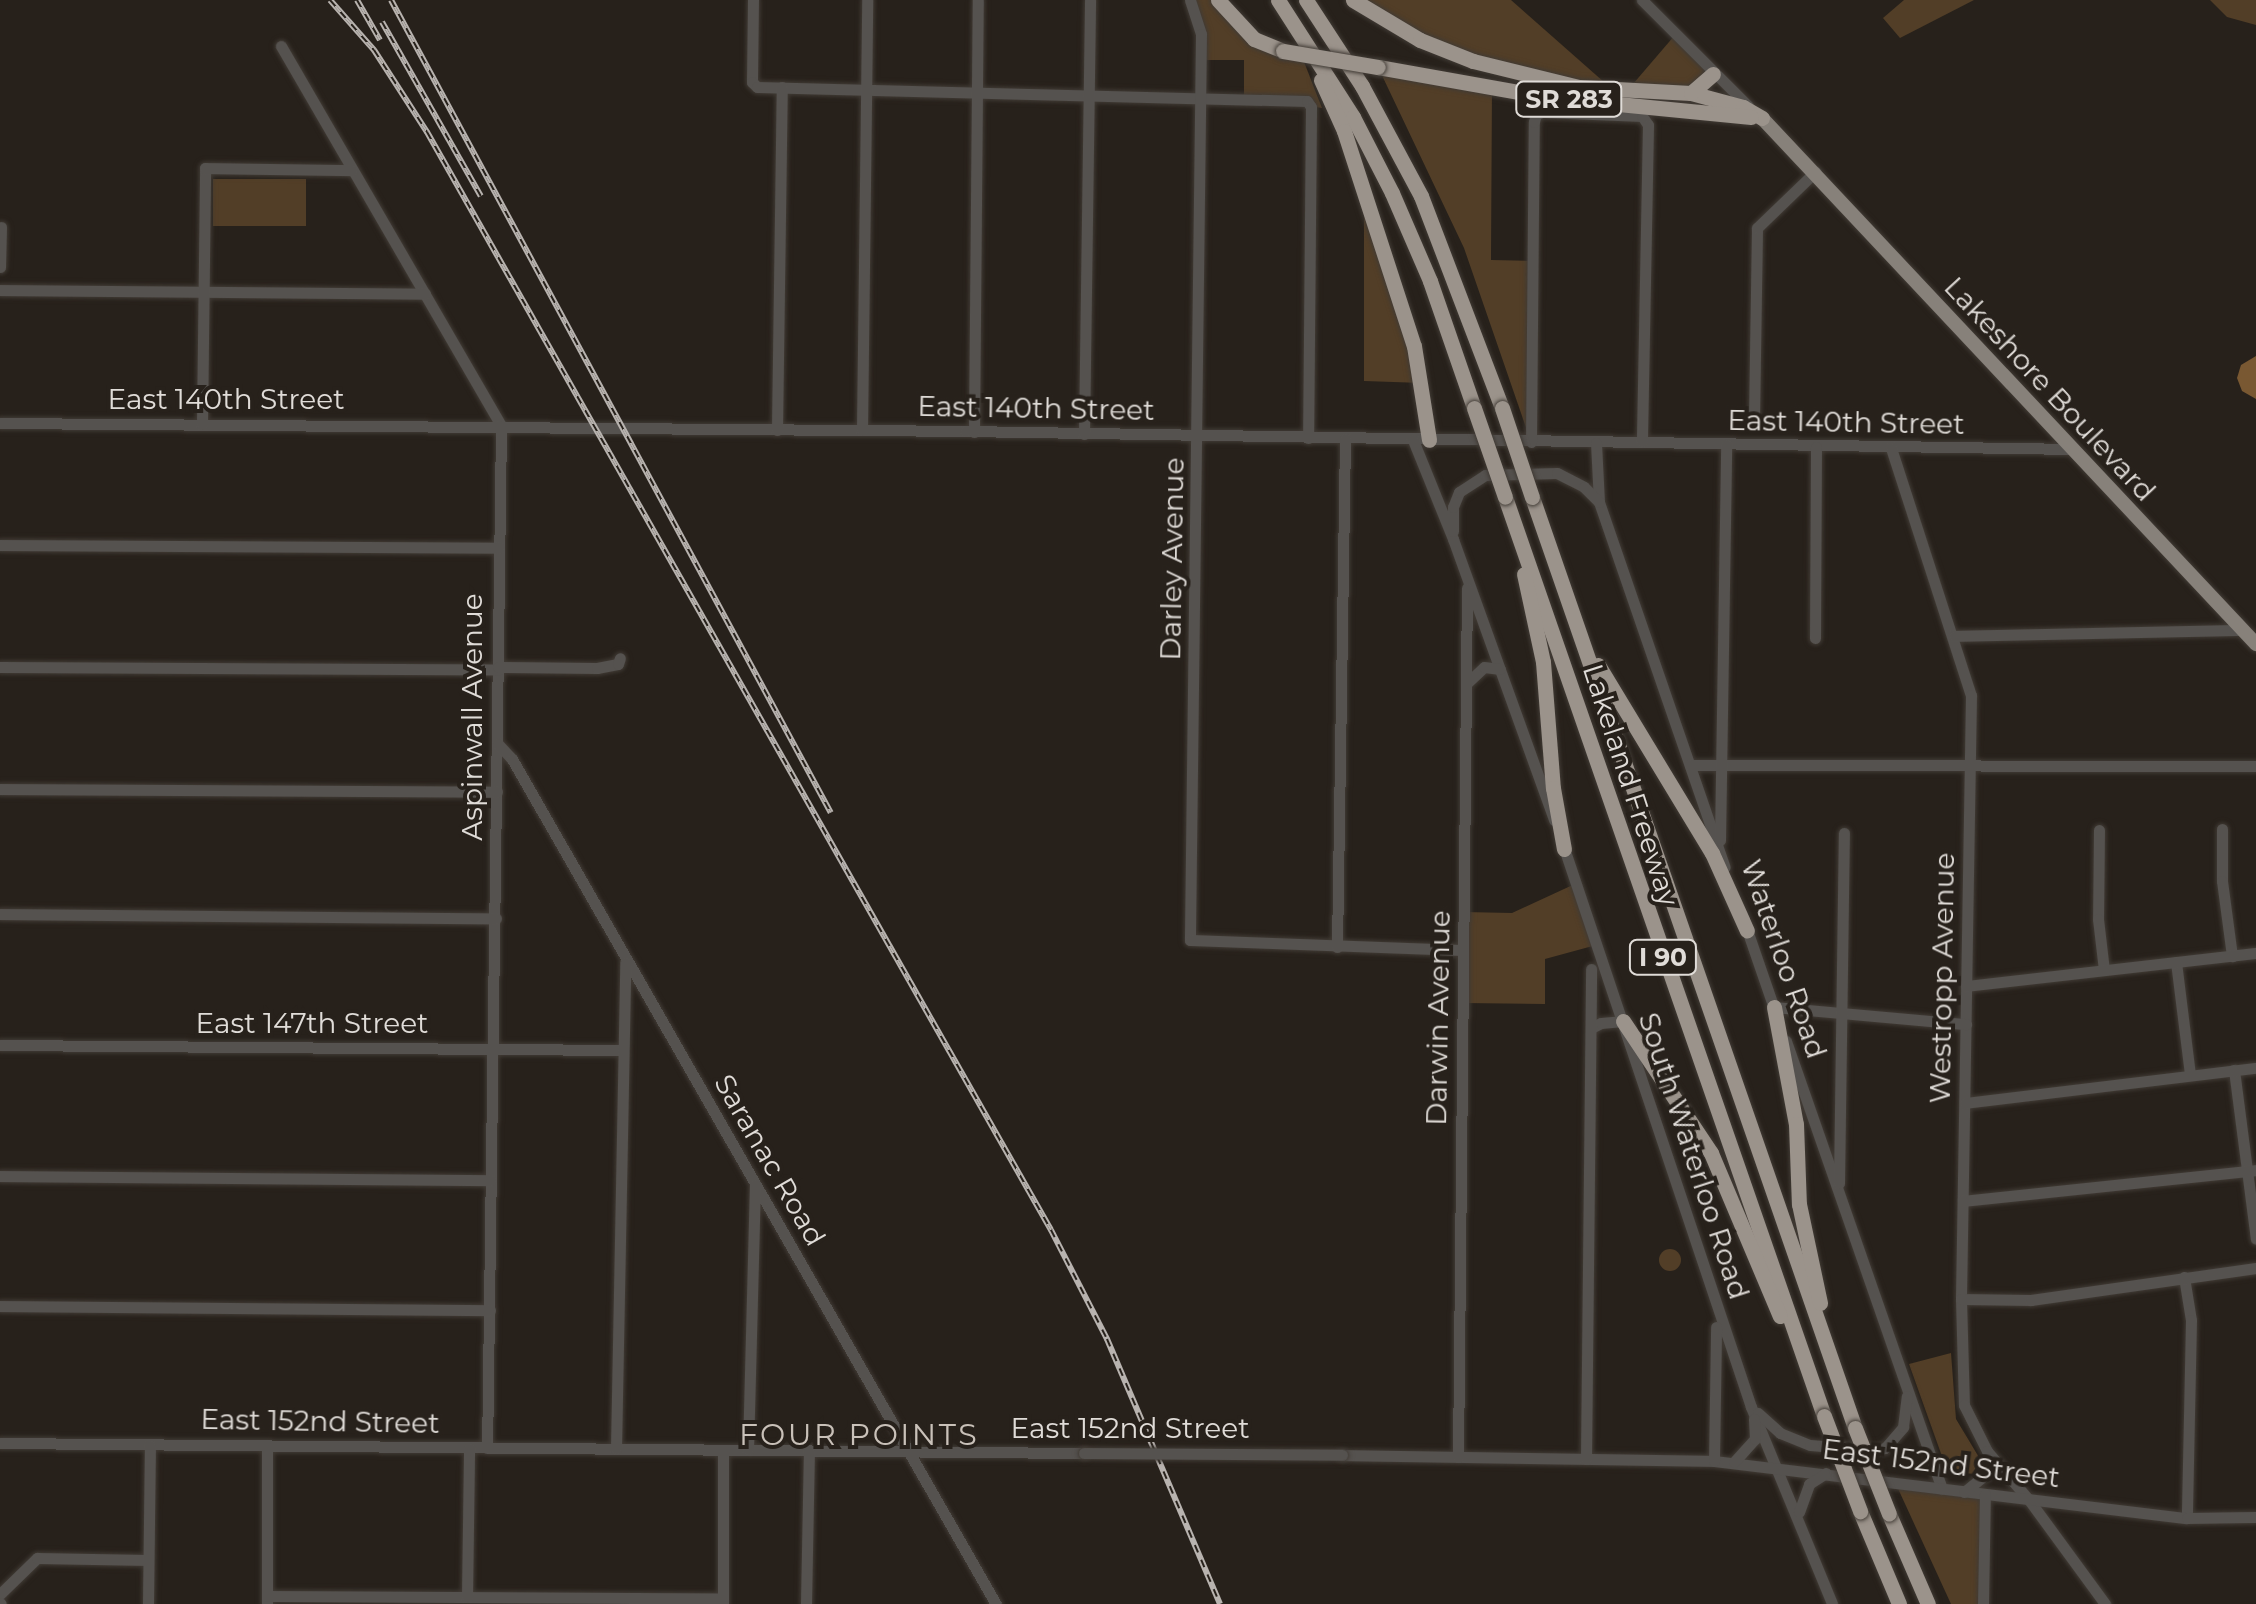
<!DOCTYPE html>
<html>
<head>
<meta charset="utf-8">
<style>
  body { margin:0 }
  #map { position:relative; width:2256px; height:1604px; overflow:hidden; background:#27211b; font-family:Montserrat,sans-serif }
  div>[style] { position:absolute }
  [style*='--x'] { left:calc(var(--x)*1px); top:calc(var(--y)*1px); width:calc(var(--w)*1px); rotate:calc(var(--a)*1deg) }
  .green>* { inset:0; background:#523e27; transform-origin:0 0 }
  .round { border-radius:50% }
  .water>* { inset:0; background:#795832 }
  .roads { filter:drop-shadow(0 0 2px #413b35) drop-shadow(0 0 2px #413b35) }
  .minor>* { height:11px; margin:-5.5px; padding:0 5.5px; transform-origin:5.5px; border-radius:5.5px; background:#55524f }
  .major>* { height:14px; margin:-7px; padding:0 7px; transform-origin:7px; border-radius:7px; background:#87817a }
  .highway>* { height:15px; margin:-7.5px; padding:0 7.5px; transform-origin:7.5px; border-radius:7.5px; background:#9b938b }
  .rail>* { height:6px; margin-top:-3px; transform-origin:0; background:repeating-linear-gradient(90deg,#27211b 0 8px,#b8b3af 0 16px); box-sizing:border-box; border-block:2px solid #b8b3af }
  .bridges { filter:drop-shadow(0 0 2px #413b35) drop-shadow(0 0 2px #413b35) }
  .minor-bridge>* { height:11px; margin:-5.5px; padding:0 5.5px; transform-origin:5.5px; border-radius:5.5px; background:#55524f }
  .highway-bridge>* { height:15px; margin:-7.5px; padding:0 7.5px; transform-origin:7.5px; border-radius:7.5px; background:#9b938b }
  span { translate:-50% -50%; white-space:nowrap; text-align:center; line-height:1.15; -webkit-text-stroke:8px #27211b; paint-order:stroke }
  .shield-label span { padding:2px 8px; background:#27211b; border:2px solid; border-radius:8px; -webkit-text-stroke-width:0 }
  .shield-label { font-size:25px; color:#e0dcd8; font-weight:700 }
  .street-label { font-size:28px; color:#e0dcd8 }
  .neighbourhood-label { font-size:30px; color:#c9c1b9; letter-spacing:2.5px }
</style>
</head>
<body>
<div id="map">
  <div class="green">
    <i style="clip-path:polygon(1190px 0,1218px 0,1237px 23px,1301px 54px,1322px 108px,1244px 96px,1244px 60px,1201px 60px)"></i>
    <i style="clip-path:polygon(1353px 0,1511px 0,1613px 90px,1473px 61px)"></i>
    <i style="clip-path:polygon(1904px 0,1974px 0,1900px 38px,1883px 18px)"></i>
    <i style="clip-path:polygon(2210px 0,2256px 0,2256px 25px,2227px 17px)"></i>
    <i style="clip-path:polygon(1675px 35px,1713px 74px,1697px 90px,1627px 91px)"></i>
    <i style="clip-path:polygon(1378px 67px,1492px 87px,1491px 260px,1532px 261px,1531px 442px,1464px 248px)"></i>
    <i style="left:213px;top:179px;width:93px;height:47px"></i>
    <i style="clip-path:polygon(1373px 217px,1422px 383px,1364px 381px,1364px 218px)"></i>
    <i style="clip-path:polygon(1577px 883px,1600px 944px,1545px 959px,1545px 1004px,1463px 1003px,1464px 912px,1512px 913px)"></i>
    <i class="round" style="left:1659px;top:1249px;width:22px;height:22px"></i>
    <i style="clip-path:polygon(1951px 1353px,1956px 1419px,1980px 1459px,1980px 1469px,1973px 1474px,1951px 1471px,1944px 1462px,1909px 1364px)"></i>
    <i style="clip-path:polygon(1895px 1482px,1985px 1494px,1983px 1604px,1951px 1604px)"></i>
  </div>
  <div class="water">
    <i style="clip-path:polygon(2256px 356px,2256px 399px,2242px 391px,2237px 378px,2241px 365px)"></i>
  </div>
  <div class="roads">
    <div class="minor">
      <i style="--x:753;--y:0;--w:82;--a:90.7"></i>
      <i style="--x:752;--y:82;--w:7;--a:45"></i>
      <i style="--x:757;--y:87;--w:550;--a:1.46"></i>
      <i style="--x:1307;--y:101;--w:7;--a:56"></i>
      <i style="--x:1311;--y:107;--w:331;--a:90.5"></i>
      <i style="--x:1190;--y:0;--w:36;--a:72"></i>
      <i style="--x:1201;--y:34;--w:906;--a:90.7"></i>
      <i style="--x:1190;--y:940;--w:273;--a:2.1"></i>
      <i style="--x:1642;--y:0;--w:150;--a:45"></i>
      <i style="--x:281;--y:46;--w:439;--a:59.9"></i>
      <i style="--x:501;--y:426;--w:1022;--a:90.78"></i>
      <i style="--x:0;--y:267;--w:40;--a:-88.6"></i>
      <i style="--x:0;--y:290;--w:425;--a:0.5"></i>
      <i style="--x:1754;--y:419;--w:191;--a:-89.1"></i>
      <i style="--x:1757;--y:228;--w:81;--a:-44"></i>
      <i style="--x:0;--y:423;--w:965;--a:0.47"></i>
      <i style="--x:965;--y:431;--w:1106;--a:0.93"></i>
      <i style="--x:202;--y:424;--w:256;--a:-89.3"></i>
      <i style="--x:205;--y:168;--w:147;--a:0.8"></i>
      <i style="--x:777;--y:430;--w:343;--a:-89.2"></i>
      <i style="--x:862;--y:430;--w:430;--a:-89.3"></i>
      <i style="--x:974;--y:432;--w:432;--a:-89.5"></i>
      <i style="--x:1084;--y:434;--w:434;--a:-89.2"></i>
      <i style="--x:1413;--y:440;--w:107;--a:68"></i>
      <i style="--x:1453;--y:539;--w:299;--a:70.2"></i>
      <i style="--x:1531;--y:442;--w:320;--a:-89.5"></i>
      <i style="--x:1534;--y:122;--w:8;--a:-76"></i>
      <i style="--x:1536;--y:114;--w:7;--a:-16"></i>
      <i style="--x:1543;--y:112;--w:99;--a:2.3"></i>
      <i style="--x:1642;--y:116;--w:11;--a:56"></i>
      <i style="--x:1648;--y:125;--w:317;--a:91.1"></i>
      <i style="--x:1596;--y:443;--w:59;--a:87.1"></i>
      <i style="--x:1599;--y:502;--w:386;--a:71"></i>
      <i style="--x:1891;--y:448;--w:260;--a:72.1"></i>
      <i style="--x:1971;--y:695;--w:604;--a:90.95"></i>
      <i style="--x:1961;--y:1299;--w:106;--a:88.4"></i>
      <i style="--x:1964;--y:1405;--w:51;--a:63.4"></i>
      <i style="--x:1987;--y:1451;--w:65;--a:49.4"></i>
      <i style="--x:2029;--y:1500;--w:129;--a:53.8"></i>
      <i style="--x:1453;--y:531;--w:24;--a:-90"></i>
      <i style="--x:1453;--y:507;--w:16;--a:-68"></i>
      <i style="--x:1459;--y:492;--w:31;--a:-33"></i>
      <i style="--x:1485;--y:475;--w:72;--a:-1.6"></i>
      <i style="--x:1557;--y:473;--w:30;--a:27"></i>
      <i style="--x:1584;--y:487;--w:21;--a:45"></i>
      <i style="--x:0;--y:545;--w:499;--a:0.3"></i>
      <i style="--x:1954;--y:636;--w:289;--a:-1.2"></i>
      <i style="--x:1815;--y:638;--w:191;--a:-89.7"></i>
      <i style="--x:0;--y:667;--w:498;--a:0.3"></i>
      <i style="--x:498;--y:667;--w:99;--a:0.6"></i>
      <i style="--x:597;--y:668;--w:21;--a:-11"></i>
      <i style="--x:618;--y:664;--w:6;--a:-72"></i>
      <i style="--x:1467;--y:683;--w:23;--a:-43"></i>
      <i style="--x:1484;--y:667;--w:16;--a:7"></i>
      <i style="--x:498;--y:744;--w:21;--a:47"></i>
      <i style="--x:512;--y:759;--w:974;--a:60.2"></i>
      <i style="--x:1690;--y:765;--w:566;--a:0.1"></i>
      <i style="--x:0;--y:789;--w:497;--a:0.3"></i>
      <i style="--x:2222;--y:829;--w:52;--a:90"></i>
      <i style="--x:2222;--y:881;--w:76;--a:82.4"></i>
      <i style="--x:2099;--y:830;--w:89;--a:90.6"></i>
      <i style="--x:2098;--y:919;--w:51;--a:83.3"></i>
      <i style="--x:1720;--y:840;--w:396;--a:-89.1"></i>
      <i style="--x:1562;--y:842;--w:596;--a:71.5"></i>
      <i style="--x:1751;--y:1407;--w:213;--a:67.6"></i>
      <i style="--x:0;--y:914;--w:496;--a:0.5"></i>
      <i style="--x:1746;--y:927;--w:92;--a:71"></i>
      <i style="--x:1337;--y:947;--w:509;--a:-89.1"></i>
      <i style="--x:2176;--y:962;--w:114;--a:82.9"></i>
      <i style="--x:1966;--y:986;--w:292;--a:-6.5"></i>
      <i style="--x:1774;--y:1007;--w:193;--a:5.1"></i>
      <i style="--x:1591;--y:1028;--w:11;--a:-27"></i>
      <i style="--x:1601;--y:1023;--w:22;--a:-5"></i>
      <i style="--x:1786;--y:1041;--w:474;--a:70.8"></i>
      <i style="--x:0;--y:1045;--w:623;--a:0.46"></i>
      <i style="--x:2234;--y:1070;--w:170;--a:82.6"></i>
      <i style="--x:1965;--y:1103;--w:293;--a:-6.9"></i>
      <i style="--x:0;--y:1176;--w:491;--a:0.5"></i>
      <i style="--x:1839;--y:1183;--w:350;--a:-89.2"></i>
      <i style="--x:1963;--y:1201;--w:295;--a:-6"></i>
      <i style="--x:2184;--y:1277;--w:44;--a:80.8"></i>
      <i style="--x:2191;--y:1320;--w:198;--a:91.2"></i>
      <i style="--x:1961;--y:1299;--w:70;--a:0.8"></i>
      <i style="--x:2031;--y:1300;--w:227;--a:-8.1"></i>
      <i style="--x:0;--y:1306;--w:490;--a:0.5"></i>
      <i style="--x:1758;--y:1413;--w:30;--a:42"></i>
      <i style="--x:1780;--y:1433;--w:32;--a:22"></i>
      <i style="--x:1810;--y:1445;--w:63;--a:4.5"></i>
      <i style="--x:1873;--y:1450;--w:12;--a:-9"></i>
      <i style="--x:1885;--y:1448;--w:28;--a:-49"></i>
      <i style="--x:1903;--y:1427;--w:31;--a:-83"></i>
      <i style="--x:0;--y:1443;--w:1084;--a:0.53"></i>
      <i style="--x:616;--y:1449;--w:487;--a:-88.9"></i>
      <i style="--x:748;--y:1450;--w:266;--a:-88.5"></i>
      <i style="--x:1342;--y:1455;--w:372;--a:0.9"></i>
      <i style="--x:1714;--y:1461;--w:476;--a:6.9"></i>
      <i style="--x:2187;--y:1518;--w:69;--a:-0.8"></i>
      <i style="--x:1458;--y:1457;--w:869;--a:-89.41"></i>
      <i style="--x:1586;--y:1459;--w:490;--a:-89.4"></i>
      <i style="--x:1714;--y:1461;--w:134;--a:-89.1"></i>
      <i style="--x:1734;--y:1462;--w:31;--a:-48"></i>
      <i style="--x:1755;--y:1439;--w:20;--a:-93"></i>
      <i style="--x:1964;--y:1492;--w:33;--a:-39"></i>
      <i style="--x:1990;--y:1471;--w:10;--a:-66"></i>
      <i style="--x:1799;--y:1512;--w:30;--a:-70"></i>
      <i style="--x:1809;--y:1484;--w:20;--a:-33"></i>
      <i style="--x:0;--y:1594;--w:52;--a:-44.2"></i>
      <i style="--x:37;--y:1558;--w:111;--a:1"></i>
      <i style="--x:267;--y:1596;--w:456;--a:0.3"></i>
      <i style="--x:467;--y:1597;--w:149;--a:-89.2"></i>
      <i style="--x:0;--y:1603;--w:1;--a:45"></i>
      <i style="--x:148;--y:1604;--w:159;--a:-89.3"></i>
      <i style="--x:267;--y:1604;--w:158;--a:-90"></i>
      <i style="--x:723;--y:1604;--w:154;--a:-90"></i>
      <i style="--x:806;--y:1604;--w:153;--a:-88.9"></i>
      <i style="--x:1983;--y:1604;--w:110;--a:-89"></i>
    </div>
    <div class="major">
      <i style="--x:1762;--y:118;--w:722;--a:46.8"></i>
    </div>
    <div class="highway">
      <i style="--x:1218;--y:0;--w:53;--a:47.3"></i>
      <i style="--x:1254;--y:39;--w:31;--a:22"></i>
      <i style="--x:1278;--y:0;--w:139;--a:57.3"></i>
      <i style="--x:1353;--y:117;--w:85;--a:62.8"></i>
      <i style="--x:1392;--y:193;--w:96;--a:66.6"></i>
      <i style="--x:1430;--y:281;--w:134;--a:70.9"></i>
      <i style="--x:1306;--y:0;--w:103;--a:56.9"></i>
      <i style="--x:1362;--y:86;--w:125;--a:61.8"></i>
      <i style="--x:1421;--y:196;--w:227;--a:69.1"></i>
      <i style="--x:1353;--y:0;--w:78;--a:30.8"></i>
      <i style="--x:1420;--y:40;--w:57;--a:21.6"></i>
      <i style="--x:1473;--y:61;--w:109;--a:13.8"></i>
      <i style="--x:1579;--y:87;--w:112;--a:3.1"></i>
      <i style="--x:1691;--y:93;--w:54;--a:15.1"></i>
      <i style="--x:1743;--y:107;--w:22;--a:30"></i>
      <i style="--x:1378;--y:67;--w:172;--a:10.1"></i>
      <i style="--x:1547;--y:97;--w:205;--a:5.6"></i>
      <i style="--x:1321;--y:80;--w:56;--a:65.7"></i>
      <i style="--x:1344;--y:131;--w:226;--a:72"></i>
      <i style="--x:1414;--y:346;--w:95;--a:80.9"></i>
      <i style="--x:1691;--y:93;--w:29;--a:-41"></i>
      <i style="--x:1505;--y:497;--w:973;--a:70.86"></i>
      <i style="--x:1532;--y:497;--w:985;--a:70.87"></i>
      <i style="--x:1524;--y:574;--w:90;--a:77.8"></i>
      <i style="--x:1543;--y:662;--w:126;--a:85.5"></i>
      <i style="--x:1553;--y:788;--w:62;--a:79.8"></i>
      <i style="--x:1598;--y:665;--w:220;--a:58.8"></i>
      <i style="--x:1712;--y:853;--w:85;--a:65.8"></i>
      <i style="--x:1774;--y:1007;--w:119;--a:79.4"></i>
      <i style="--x:1796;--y:1124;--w:80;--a:87.9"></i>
      <i style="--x:1799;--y:1204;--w:101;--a:78"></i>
      <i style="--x:1623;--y:1021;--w:159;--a:56.3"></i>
      <i style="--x:1711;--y:1153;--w:177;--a:67.1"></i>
      <i style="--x:1860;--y:1511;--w:101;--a:67.2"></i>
      <i style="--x:1889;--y:1514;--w:98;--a:66.6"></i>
    </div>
  </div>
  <div class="rail">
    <i style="--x:330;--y:0;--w:67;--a:48.7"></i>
    <i style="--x:374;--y:50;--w:98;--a:57.1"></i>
    <i style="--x:427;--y:132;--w:1263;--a:60.39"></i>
    <i style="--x:1051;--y:1230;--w:123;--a:62.8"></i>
    <i style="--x:1107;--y:1339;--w:288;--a:66.9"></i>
    <i style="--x:357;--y:0;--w:46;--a:60.1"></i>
    <i style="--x:391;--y:0;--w:924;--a:61.58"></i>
    <i style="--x:382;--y:22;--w:200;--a:60.4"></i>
  </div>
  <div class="bridges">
    <div class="minor-bridge">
      <i style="--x:1084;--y:1453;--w:258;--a:0.4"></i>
    </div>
    <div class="highway-bridge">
      <i style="--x:1283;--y:51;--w:96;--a:9.6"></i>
      <i style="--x:1474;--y:408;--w:94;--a:70.8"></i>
      <i style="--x:1502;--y:408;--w:94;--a:71.4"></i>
      <i style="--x:1824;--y:1416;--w:102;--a:69.2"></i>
      <i style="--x:1855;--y:1428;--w:92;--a:68.4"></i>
    </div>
  </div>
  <div class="shield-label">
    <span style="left:1569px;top:99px">SR 283</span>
    <span style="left:1663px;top:957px">I 90</span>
  </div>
  <div class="street-label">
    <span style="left:2050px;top:389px;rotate:47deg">Lakeshore Boulevard</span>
    <span style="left:226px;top:399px">East 140th Street</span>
    <span style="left:1036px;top:408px;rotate:1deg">East 140th Street</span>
    <span style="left:1846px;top:422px;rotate:1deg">East 140th Street</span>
    <span style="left:1172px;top:559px;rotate:-89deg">Darley Avenue</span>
    <span style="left:472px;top:717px;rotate:-90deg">Aspinwall Avenue</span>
    <span style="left:1631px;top:785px;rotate:72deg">Lakeland Freeway</span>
    <span style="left:1784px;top:959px;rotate:71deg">Waterloo Road</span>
    <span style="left:1942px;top:978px;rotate:-89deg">Westropp Avenue</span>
    <span style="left:1438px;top:1018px;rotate:-89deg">Darwin Avenue</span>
    <span style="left:312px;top:1023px">East 147th Street</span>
    <span style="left:1694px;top:1156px;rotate:72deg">South Waterloo Road</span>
    <span style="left:770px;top:1160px;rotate:60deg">Saranac Road</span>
    <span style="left:320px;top:1421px;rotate:1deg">East 152nd Street</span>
    <span style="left:1130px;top:1428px">East 152nd Street</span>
    <span style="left:1941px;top:1463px;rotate:7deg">East 152nd Street</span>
  </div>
  <div class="neighbourhood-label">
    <span style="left:859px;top:1435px">FOUR POINTS</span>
  </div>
</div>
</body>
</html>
